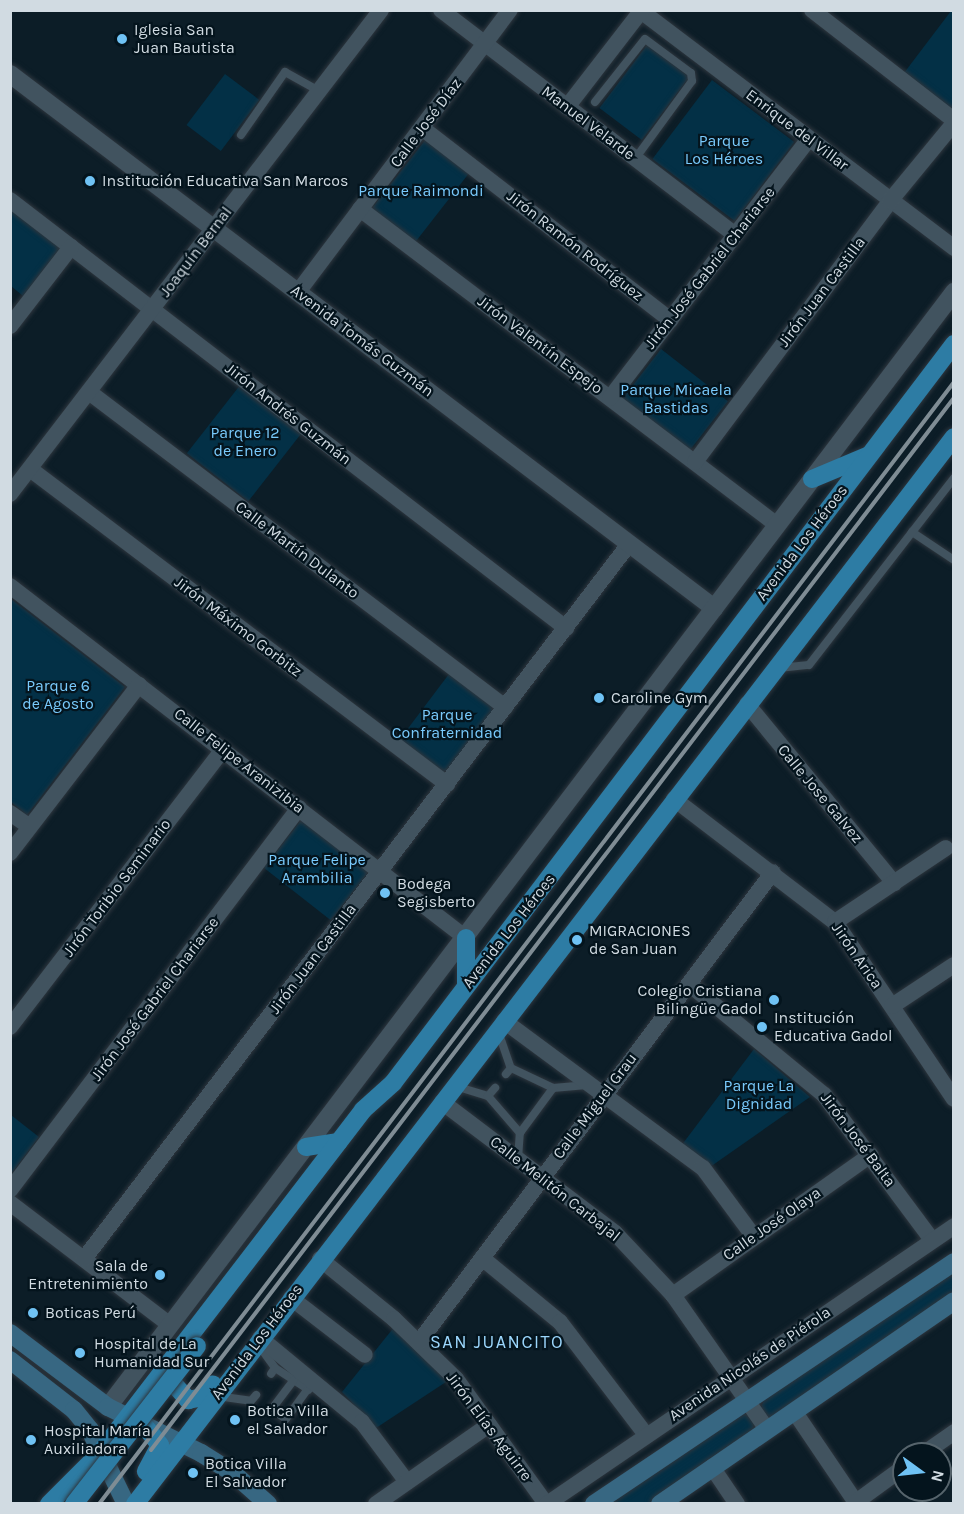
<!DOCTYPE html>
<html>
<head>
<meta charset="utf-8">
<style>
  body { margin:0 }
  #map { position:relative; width:964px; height:1514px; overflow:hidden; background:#0c1d27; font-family:Karla,sans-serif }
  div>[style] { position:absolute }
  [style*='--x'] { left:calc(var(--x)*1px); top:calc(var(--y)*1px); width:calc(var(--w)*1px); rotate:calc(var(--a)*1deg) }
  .green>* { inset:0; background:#033046; transform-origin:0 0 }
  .roads { filter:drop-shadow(0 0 2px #2e363e) drop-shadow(0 0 2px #2e363e) }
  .service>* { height:8px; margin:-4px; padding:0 4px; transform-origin:4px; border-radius:4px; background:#41535f }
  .minor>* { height:16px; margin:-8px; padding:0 8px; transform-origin:8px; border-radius:8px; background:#41535f }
  .tertiary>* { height:18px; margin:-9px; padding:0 9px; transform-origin:9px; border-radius:9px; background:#41535f }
  .secondary>* { height:18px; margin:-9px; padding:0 9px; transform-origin:9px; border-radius:9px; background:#376782 }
  .primary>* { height:18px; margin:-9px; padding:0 9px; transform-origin:9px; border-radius:9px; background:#2d7ca4 }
  .rail>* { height:4px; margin:-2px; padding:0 2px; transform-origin:2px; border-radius:2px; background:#7f8c94 }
  .bridges { filter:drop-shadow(0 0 2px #2e363e) drop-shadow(0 0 2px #2e363e) }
  .primary-bridge>* { height:18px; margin:-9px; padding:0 9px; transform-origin:9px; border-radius:9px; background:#2d7ca4 }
  .dots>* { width:16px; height:16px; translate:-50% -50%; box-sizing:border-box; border:3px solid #04141d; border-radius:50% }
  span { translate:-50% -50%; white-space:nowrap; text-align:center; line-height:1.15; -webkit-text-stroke:4.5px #04141d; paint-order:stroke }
  .poi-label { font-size:16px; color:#d1dbe2 }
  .left { translate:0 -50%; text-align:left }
  .right { translate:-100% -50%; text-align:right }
  .street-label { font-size:16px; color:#d1dbe2 }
  .park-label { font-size:16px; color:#79cafc }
  .neighbourhood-label { font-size:18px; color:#9bd6fc; letter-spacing:1.5px }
  .frame { position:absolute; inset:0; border:12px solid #d1dbe2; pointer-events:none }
  .north { position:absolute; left:892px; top:1442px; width:60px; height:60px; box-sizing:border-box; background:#04141d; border:2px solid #56646c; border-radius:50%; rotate:105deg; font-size:16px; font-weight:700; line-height:24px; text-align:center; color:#d1dbe2 }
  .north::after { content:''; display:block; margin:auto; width:21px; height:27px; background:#6fc2f4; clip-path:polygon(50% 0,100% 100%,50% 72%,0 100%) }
</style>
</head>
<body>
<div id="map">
  <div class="green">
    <i style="clip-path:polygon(951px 11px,953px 11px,953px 110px,904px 73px)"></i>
    <i style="left:647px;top:45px;width:53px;height:79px;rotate:37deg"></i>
    <i style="left:225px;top:74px;width:43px;height:64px;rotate:37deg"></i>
    <i style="left:712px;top:80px;width:103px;height:99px;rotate:37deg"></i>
    <i style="left:426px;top:139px;width:55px;height:88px;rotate:38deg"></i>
    <i style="clip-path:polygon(10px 209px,60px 248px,23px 296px,11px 286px)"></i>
    <i style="left:661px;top:349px;width:85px;height:63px;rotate:38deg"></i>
    <i style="left:241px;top:384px;width:78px;height:88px;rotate:38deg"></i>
    <i style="clip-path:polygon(11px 599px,125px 687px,27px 815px,11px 802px)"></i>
    <i style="left:449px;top:674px;width:58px;height:82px;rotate:37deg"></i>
    <i style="left:302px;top:819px;width:85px;height:62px;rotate:38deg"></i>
    <i style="clip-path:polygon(754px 1049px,810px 1097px,710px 1167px,681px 1146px)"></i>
    <i style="clip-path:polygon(11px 1115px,39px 1137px,11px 1174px,10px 1174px)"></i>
    <i style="clip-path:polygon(953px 1270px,953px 1296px,768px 1419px,761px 1408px,764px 1399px)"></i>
    <i style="clip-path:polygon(395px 1326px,449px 1380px,376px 1428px,342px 1392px)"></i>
    <i style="clip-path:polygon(744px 1412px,754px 1423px,753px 1429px,649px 1503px,604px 1504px)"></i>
  </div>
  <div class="roads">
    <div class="service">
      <i style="--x:595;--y:102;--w:80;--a:-51.6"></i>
      <i style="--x:645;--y:39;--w:57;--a:36.5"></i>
      <i style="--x:691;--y:73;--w:8;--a:83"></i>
      <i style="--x:692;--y:81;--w:97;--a:126.2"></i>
      <i style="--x:241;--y:135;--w:77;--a:-55.1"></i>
      <i style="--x:285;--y:72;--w:39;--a:29"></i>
      <i style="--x:912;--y:532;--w:50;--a:33.7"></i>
      <i style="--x:779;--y:668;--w:30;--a:-6"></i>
      <i style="--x:809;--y:665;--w:237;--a:-52.2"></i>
      <i style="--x:498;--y:1031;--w:39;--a:71"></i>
      <i style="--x:511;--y:1068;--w:8;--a:130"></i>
      <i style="--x:511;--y:1068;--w:47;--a:25.5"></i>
      <i style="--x:553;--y:1088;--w:34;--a:-5"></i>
      <i style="--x:455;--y:1086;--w:34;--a:17"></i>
      <i style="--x:488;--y:1096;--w:11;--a:-49"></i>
      <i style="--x:488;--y:1096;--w:49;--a:49.1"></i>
      <i style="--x:518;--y:1159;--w:26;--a:-86"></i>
      <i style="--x:520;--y:1133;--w:56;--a:-53.7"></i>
      <i style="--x:257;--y:1343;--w:31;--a:54"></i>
      <i style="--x:275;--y:1368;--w:7;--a:124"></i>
      <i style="--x:275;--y:1368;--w:40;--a:32.9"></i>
      <i style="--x:293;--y:1381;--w:35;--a:127"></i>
      <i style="--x:272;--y:1409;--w:17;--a:36"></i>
      <i style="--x:286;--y:1419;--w:34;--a:-54"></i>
      <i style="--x:217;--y:1396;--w:34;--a:8"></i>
      <i style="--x:251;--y:1401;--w:8;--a:-50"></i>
    </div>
    <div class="minor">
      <i style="--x:441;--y:10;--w:370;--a:37.4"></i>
      <i style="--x:812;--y:10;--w:180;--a:37.8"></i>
      <i style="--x:641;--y:11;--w:393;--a:37.1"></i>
      <i style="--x:567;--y:107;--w:123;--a:-52.3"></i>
      <i style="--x:422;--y:128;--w:314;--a:37.7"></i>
      <i style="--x:10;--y:200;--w:702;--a:37.59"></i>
      <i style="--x:360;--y:209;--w:523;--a:37.15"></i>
      <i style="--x:298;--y:292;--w:353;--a:-53.1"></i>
      <i style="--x:10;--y:326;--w:100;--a:-52.3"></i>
      <i style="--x:89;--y:392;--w:522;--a:37.13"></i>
      <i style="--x:610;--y:398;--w:327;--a:-52.5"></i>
      <i style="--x:695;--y:462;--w:326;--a:-53.2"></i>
      <i style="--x:890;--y:201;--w:101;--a:-50.6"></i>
      <i style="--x:30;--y:469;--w:523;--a:37.07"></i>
      <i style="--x:10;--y:494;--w:610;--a:-52.53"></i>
      <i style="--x:10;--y:586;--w:576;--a:37.67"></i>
      <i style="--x:747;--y:704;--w:232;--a:50.6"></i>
      <i style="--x:674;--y:799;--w:203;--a:37.4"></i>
      <i style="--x:835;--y:922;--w:213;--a:56.1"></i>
      <i style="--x:10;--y:813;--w:24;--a:35"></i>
      <i style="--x:10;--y:853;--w:212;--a:-52.5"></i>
      <i style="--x:835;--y:922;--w:133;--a:-33.7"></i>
      <i style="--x:689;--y:984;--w:175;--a:39.4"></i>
      <i style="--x:824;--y:1095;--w:181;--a:53.3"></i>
      <i style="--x:892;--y:1006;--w:74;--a:-33.5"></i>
      <i style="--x:504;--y:1021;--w:247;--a:36.5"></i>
      <i style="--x:703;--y:1168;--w:86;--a:53.5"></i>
      <i style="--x:10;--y:1027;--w:350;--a:-52.5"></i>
      <i style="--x:442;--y:1102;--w:217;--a:37.1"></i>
      <i style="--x:615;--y:1233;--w:85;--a:46.9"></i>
      <i style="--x:673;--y:1295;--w:164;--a:55"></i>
      <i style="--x:10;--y:1190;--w:479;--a:-52.9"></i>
      <i style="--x:10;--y:1203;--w:201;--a:37.3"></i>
      <i style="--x:482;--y:1258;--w:101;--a:39.4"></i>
      <i style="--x:560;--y:1322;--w:142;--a:52.7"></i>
      <i style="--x:84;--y:1259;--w:899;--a:-52.68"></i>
      <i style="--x:320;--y:1259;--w:95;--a:39"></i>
      <i style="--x:394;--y:1319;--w:86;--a:44.1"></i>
      <i style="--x:456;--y:1379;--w:154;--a:54.2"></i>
      <i style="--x:673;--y:1295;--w:242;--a:-35.3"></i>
      <i style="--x:291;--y:1298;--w:93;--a:37.6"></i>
      <i style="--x:260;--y:1338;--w:132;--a:39.5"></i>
      <i style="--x:362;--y:1422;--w:75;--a:53.1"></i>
      <i style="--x:419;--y:1342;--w:588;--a:-53.01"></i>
      <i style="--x:794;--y:1411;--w:112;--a:55.9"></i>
      <i style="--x:923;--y:1454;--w:38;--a:-35"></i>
      <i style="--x:712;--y:1467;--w:45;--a:56"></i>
      <i style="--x:856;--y:1502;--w:59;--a:-36.1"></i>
      <i style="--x:376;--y:1504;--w:138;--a:-35"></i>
      <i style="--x:547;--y:1504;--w:493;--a:-34.3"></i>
    </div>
    <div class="tertiary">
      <i style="--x:10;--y:74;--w:884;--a:37.18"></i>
      <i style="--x:108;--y:1407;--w:1400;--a:-52.81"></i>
    </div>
    <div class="secondary">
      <i style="--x:10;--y:1333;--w:123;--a:37.1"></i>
      <i style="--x:108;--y:1407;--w:104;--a:26.3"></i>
      <i style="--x:201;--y:1453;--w:38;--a:32"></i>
      <i style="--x:233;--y:1473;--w:47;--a:41.5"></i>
      <i style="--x:10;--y:1360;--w:81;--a:38"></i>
      <i style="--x:74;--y:1410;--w:26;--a:51"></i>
      <i style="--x:90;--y:1430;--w:82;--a:64.1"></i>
      <i style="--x:594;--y:1504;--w:434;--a:-33.9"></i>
      <i style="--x:660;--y:1504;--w:357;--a:-34.6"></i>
    </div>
    <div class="primary">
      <i style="--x:812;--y:479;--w:60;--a:-22.7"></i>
      <i style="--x:466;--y:938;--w:47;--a:90"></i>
      <i style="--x:306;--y:1147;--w:33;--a:-9"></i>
      <i style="--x:163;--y:1372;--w:38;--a:48"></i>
      <i style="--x:188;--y:1400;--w:15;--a:-11"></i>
      <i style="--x:203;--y:1397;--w:16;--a:-52"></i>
      <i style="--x:143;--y:1424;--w:27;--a:51"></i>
      <i style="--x:160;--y:1445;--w:30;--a:118"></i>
      <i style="--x:49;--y:1504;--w:72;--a:-45"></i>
      <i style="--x:100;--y:1453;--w:432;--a:-52.5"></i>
      <i style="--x:363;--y:1110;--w:40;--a:-42"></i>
      <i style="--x:393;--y:1083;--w:928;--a:-52.8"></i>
      <i style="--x:135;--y:1504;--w:1345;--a:-52.49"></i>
    </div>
  </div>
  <div class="rail">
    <i style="--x:151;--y:1450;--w:1323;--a:-52.65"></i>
    <i style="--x:99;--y:1504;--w:1411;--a:-52.69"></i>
  </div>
  <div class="bridges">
    <div class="primary-bridge">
      <i style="--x:74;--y:1504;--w:200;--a:-52.1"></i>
    </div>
  </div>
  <div class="dots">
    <i style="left:122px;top:39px;background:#6fc2f4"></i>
    <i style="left:90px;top:181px;background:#6fc2f4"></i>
    <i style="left:599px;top:698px;background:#6fc2f4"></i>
    <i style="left:385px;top:893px;background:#6fc2f4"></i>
    <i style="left:577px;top:940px;background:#6fc2f4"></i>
    <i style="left:774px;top:1000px;background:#6fc2f4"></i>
    <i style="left:762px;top:1027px;background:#6fc2f4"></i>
    <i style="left:160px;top:1275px;background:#6fc2f4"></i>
    <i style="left:33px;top:1313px;background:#6fc2f4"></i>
    <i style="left:80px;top:1353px;background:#6fc2f4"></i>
    <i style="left:235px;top:1420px;background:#6fc2f4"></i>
    <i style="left:31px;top:1440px;background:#6fc2f4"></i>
    <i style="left:193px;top:1473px;background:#6fc2f4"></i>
  </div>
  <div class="poi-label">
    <span class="left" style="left:134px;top:39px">Iglesia San<br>Juan Bautista</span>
    <span class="left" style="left:102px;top:181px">Institución Educativa San Marcos</span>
    <span class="left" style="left:611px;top:698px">Caroline Gym</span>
    <span class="left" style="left:397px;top:893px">Bodega<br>Segisberto</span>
    <span class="left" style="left:589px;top:940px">MIGRACIONES<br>de San Juan</span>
    <span class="right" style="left:762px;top:1000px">Colegio Cristiana<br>Bilingüe Gadol</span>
    <span class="left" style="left:774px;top:1027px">Institución<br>Educativa Gadol</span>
    <span class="right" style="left:148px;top:1275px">Sala de<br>Entretenimiento</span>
    <span class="left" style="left:45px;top:1313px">Boticas Perú</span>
    <span class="left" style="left:94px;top:1353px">Hospital de La<br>Humanidad Sur</span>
    <span class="left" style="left:247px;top:1420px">Botica Villa<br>el Salvador</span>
    <span class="left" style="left:44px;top:1440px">Hospital María<br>Auxiliadora</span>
    <span class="left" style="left:205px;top:1473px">Botica Villa<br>El Salvador</span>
  </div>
  <div class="street-label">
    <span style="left:426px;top:123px;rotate:-53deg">Calle José Díaz</span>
    <span style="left:588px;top:123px;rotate:37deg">Manuel Velarde</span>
    <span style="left:797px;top:130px;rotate:37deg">Enrique del Villar</span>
    <span style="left:575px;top:246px;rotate:38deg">Jirón Ramón Rodríguez</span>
    <span style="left:196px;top:252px;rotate:-53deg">Joaquín Bernal</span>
    <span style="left:710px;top:268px;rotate:-52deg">Jirón José Gabriel Chariarse</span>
    <span style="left:822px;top:292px;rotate:-53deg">Jirón Juan Castilla</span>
    <span style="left:362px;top:341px;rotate:37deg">Avenida Tomás Guzmán</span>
    <span style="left:540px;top:345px;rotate:37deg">Jirón Valentín Espejo</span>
    <span style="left:288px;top:414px;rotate:38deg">Jirón Andrés Guzmán</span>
    <span style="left:802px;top:543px;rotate:-53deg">Avenida Los Héroes</span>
    <span style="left:297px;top:550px;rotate:37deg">Calle Martín Dulanto</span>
    <span style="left:238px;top:627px;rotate:37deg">Jirón Máximo Gorbitz</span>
    <span style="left:239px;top:761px;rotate:38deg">Calle Felipe Aranizibia</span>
    <span style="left:820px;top:794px;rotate:50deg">Calle Jose Galvez</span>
    <span style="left:117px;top:888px;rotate:-53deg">Jirón Toribio Seminario</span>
    <span style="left:509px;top:931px;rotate:-52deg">Avenida Los Héroes</span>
    <span style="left:857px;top:956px;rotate:55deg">Jirón Arica</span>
    <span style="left:313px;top:959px;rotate:-53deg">Jirón Juan Castilla</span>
    <span style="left:155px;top:999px;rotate:-53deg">Jirón José Gabriel Chariarse</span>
    <span style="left:595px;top:1106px;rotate:-53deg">Calle Miguel Grau</span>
    <span style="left:858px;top:1140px;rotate:53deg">Jirón José Balta</span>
    <span style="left:555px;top:1189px;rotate:38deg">Calle Melitón Carbajal</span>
    <span style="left:772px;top:1224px;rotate:-35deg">Calle José Olaya</span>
    <span style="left:257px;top:1342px;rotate:-53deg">Avenida Los Héroes</span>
    <span style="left:750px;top:1364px;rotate:-34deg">Avenida Nicolás de Piérola</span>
    <span style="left:489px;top:1427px;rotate:53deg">Jirón Elías Aguirre</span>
  </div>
  <div class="park-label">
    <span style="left:724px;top:150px">Parque<br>Los Héroes</span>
    <span style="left:421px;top:191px">Parque Raimondi</span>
    <span style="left:676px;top:399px">Parque Micaela<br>Bastidas</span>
    <span style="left:245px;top:442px">Parque 12<br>de Enero</span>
    <span style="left:58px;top:695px">Parque 6<br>de Agosto</span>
    <span style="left:447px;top:724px">Parque<br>Confraternidad</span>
    <span style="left:317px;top:869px">Parque Felipe<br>Arambilia</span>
    <span style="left:759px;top:1095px">Parque La<br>Dignidad</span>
  </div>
  <div class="neighbourhood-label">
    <span style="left:497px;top:1342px">SAN JUANCITO</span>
  </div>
  <div class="frame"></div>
  <div class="north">N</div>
</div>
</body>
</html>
